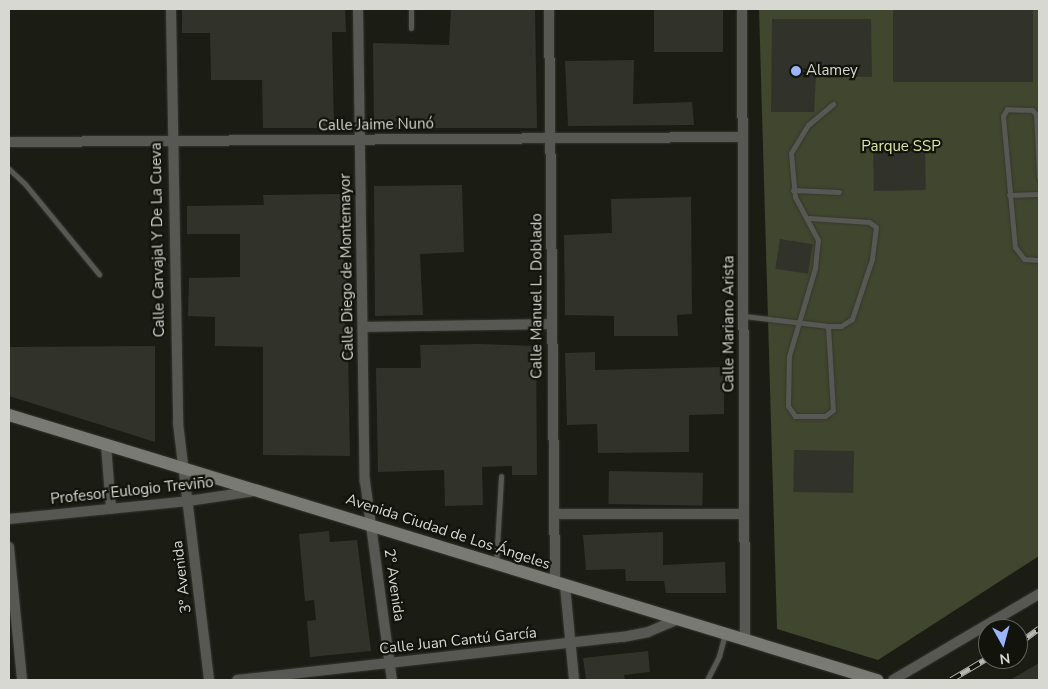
<!DOCTYPE html>
<html>
<head>
<meta charset="utf-8">
<style>
  body { margin:0 }
  #map { position:relative; width:1048px; height:689px; overflow:hidden; background:#1b1c14; font-family:"Nunito Sans",sans-serif }
  div>[style] { position:absolute }
  [style*='--x'] { left:calc(var(--x)*1px); top:calc(var(--y)*1px); width:calc(var(--w)*1px); rotate:calc(var(--a)*1deg) }
  .green>* { inset:0; background:#41462e }
  .building>* { inset:0; background:#31332a; transform-origin:0 0 }
  .roads { filter:drop-shadow(0 0 1px #35362f) drop-shadow(0 0 1px #35362f) }
  .lane>* { height:5px; margin:-2.5px; padding:0 2.5px; transform-origin:2.5px; border-radius:2.5px; background:#575853 }
  .street>* { height:10px; margin:-5px; padding:0 5px; transform-origin:5px; border-radius:5px; background:#575853 }
  .secondary>* { height:12px; margin:-6px; padding:0 6px; transform-origin:6px; border-radius:6px; background:#787a73 }
  .rail>* { height:5.5px; margin-top:-2.75px; transform-origin:0; background:repeating-linear-gradient(90deg,#12130b 0 11px,#b7b8b2 0 22px); box-sizing:border-box; border-block:1px solid #b7b8b2 }
  .dots>* { width:14px; height:14px; translate:-50% -50%; box-sizing:border-box; border:2px solid #12130b; border-radius:50% }
  span { translate:-50% -50%; white-space:nowrap; text-align:center; line-height:1.15; -webkit-text-stroke:4.5px #12130b; paint-order:stroke }
  .poi-label { font-size:15px; color:#d7d8d2 }
  .left { translate:0 -50%; text-align:left }
  .street-label { font-size:15px; color:#d7d8d2 }
  .park-label { font-size:15px; color:#dae8a1 }
  .frame { position:absolute; inset:0; border:10px solid #d7d8d2; pointer-events:none }
  .north { position:absolute; left:978px; top:619px; width:50px; height:50px; box-sizing:border-box; background:#12130b; border:1px solid #61625b; border-radius:50%; rotate:173deg; font-size:14px; font-weight:700; line-height:20px; text-align:center; color:#d7d8d2 }
  .north::after { content:''; display:block; margin:auto; width:18px; height:22px; background:#99b5fd; clip-path:polygon(50% 0,100% 100%,50% 72%,0 100%) }
</style>
</head>
<body>
<div id="map">
  <div class="green">
    <i style="clip-path:polygon(759px 9px,1039px 9px,1039px 556px,878px 660px,777px 629px)"></i>
  </div>
  <div class="building">
    <i style="clip-path:polygon(182px 9px,345px 9px,346px 32px,332px 32px,334px 128px,263px 128px,262px 80px,211px 80px,210px 33px,182px 33px)"></i>
    <i style="clip-path:polygon(451px 9px,535px 9px,537px 128px,374px 128px,373px 43px,449px 45px)"></i>
    <i style="left:654px;top:9px;width:69px;height:43px"></i>
    <i style="left:893px;top:9px;width:140px;height:73px"></i>
    <i style="clip-path:polygon(772px 19px,871px 19px,872px 77px,816px 76px,814px 112px,771px 112px)"></i>
    <i style="clip-path:polygon(634px 60px,633px 104px,692px 102px,694px 125px,568px 126px,565px 61px)"></i>
    <i style="left:925px;top:144px;width:46px;height:52px;rotate:89deg"></i>
    <i style="clip-path:polygon(462px 185px,464px 252px,420px 254px,423px 315px,375px 316px,374px 186px)"></i>
    <i style="clip-path:polygon(345px 194px,350px 456px,263px 455px,263px 347px,215px 346px,215px 317px,188px 316px,189px 278px,240px 277px,240px 234px,187px 234px,187px 206px,264px 205px,263px 195px)"></i>
    <i style="clip-path:polygon(691px 197px,692px 314px,677px 315px,678px 336px,614px 336px,614px 316px,565px 315px,564px 235px,612px 233px,611px 199px)"></i>
    <i style="left:780px;top:239px;width:33px;height:30px;rotate:9deg"></i>
    <i style="clip-path:polygon(479px 344px,536px 346px,537px 475px,512px 475px,512px 466px,482px 467px,483px 505px,445px 506px,444px 470px,378px 472px,376px 368px,421px 368px,420px 345px)"></i>
    <i style="clip-path:polygon(155px 346px,155px 442px,9px 396px,9px 347px)"></i>
    <i style="clip-path:polygon(595px 352px,595px 370px,724px 367px,724px 414px,689px 415px,689px 452px,598px 453px,597px 424px,567px 425px,565px 353px)"></i>
    <i style="left:794px;top:450px;width:60px;height:42px;rotate:1deg"></i>
    <i style="left:609px;top:471px;width:94px;height:33px;rotate:1deg"></i>
    <i style="clip-path:polygon(329px 531px,330px 542px,357px 540px,371px 651px,310px 657px,307px 621px,316px 620px,314px 600px,305px 601px,299px 534px)"></i>
    <i style="clip-path:polygon(663px 532px,663px 565px,725px 562px,726px 593px,666px 593px,664px 581px,626px 581px,625px 569px,586px 570px,583px 535px)"></i>
    <i style="clip-path:polygon(648px 651px,650px 672px,624px 675px,625px 680px,586px 680px,583px 658px)"></i>
    <i style="clip-path:polygon(1039px 663px,1039px 680px,1010px 680px)"></i>
  </div>
  <div class="roads">
    <div class="lane">
      <i style="--x:411;--y:9;--w:19;--a:90"></i>
      <i style="--x:9;--y:169;--w:22;--a:43"></i>
      <i style="--x:25;--y:184;--w:117;--a:50.6"></i>
      <i style="--x:1039;--y:177;--w:63;--a:-92.7"></i>
      <i style="--x:1036;--y:114;--w:6;--a:-135"></i>
      <i style="--x:1032;--y:110;--w:25;--a:-178"></i>
      <i style="--x:1007;--y:109;--w:8;--a:120"></i>
      <i style="--x:1003;--y:116;--w:132;--a:84.8"></i>
      <i style="--x:1015;--y:247;--w:15;--a:53"></i>
      <i style="--x:1024;--y:259;--w:15;--a:4"></i>
      <i style="--x:793;--y:190;--w:46;--a:2.5"></i>
      <i style="--x:1009;--y:195;--w:30;--a:-2"></i>
      <i style="--x:744;--y:316;--w:85;--a:6.8"></i>
      <i style="--x:828;--y:326;--w:13;--a:0"></i>
      <i style="--x:841;--y:326;--w:13;--a:-32"></i>
      <i style="--x:852;--y:319;--w:63;--a:-71.6"></i>
      <i style="--x:872;--y:259;--w:32;--a:-83"></i>
      <i style="--x:876;--y:227;--w:9;--a:-144"></i>
      <i style="--x:869;--y:222;--w:60;--a:-176.2"></i>
      <i style="--x:828;--y:326;--w:84;--a:86.6"></i>
      <i style="--x:833;--y:410;--w:10;--a:143"></i>
      <i style="--x:825;--y:416;--w:30;--a:180"></i>
      <i style="--x:795;--y:416;--w:12;--a:-125"></i>
      <i style="--x:788;--y:406;--w:50;--a:-88.9"></i>
      <i style="--x:789;--y:356;--w:92;--a:-73.5"></i>
      <i style="--x:815;--y:268;--w:28;--a:-84"></i>
      <i style="--x:818;--y:240;--w:49;--a:-118.1"></i>
      <i style="--x:795;--y:197;--w:44;--a:-95.2"></i>
      <i style="--x:791;--y:153;--w:33;--a:-59"></i>
      <i style="--x:808;--y:125;--w:33;--a:-40"></i>
      <i style="--x:496;--y:564;--w:88;--a:-86.7"></i>
      <i style="--x:707;--y:680;--w:27;--a:-63"></i>
      <i style="--x:719;--y:656;--w:24;--a:-75"></i>
    </div>
    <div class="street">
      <i style="--x:171;--y:9;--w:414;--a:89"></i>
      <i style="--x:178;--y:423;--w:259;--a:83.1"></i>
      <i style="--x:358;--y:9;--w:472;--a:89.2"></i>
      <i style="--x:365;--y:481;--w:201;--a:82.3"></i>
      <i style="--x:549;--y:9;--w:574;--a:89.4"></i>
      <i style="--x:742;--y:9;--w:630;--a:89.73"></i>
      <i style="--x:9;--y:142;--w:734;--a:-0.39"></i>
      <i style="--x:363;--y:327;--w:188;--a:-0.9"></i>
      <i style="--x:106;--y:445;--w:64;--a:85.5"></i>
      <i style="--x:554;--y:514;--w:190;--a:0"></i>
      <i style="--x:9;--y:519;--w:180;--a:-5.7"></i>
      <i style="--x:188;--y:501;--w:69;--a:-8.4"></i>
      <i style="--x:9;--y:547;--w:134;--a:84.4"></i>
      <i style="--x:565;--y:586;--w:94;--a:84.5"></i>
      <i style="--x:237;--y:680;--w:388;--a:-6.4"></i>
      <i style="--x:623;--y:637;--w:25;--a:-11"></i>
      <i style="--x:648;--y:632;--w:33;--a:-23"></i>
      <i style="--x:893;--y:680;--w:169;--a:-30.5"></i>
    </div>
    <div class="secondary">
      <i style="--x:9;--y:415;--w:908;--a:16.98"></i>
    </div>
  </div>
  <div class="rail">
    <i style="--x:1018;--y:644;--w:26;--a:-36"></i>
    <i style="--x:951;--y:680;--w:43;--a:-30.7"></i>
  </div>
  <div class="dots">
    <i style="left:796px;top:71px;background:#99b5fd"></i>
  </div>
  <div class="poi-label">
    <span class="left" style="left:806px;top:71px">Alamey</span>
  </div>
  <div class="street-label">
    <span style="left:376px;top:125px;rotate:-1deg">Calle Jaime Nunó</span>
    <span style="left:158px;top:240px;rotate:-91deg">Calle Carvajal Y De La Cueva</span>
    <span style="left:347px;top:267px;rotate:-91deg">Calle Diego de Montemayor</span>
    <span style="left:537px;top:296px;rotate:-90deg">Calle Manuel L. Doblado</span>
    <span style="left:729px;top:324px;rotate:-90deg">Calle Mariano Arista</span>
    <span style="left:132px;top:491px;rotate:-6deg">Profesor Eulogio Treviño</span>
    <span style="left:448px;top:532px;rotate:18deg">Avenida Ciudad de Los Ángeles</span>
    <span style="left:182px;top:577px;rotate:-97deg">3° Avenida</span>
    <span style="left:394px;top:585px;rotate:82deg">2° Avenida</span>
    <span style="left:458px;top:641px;rotate:-6deg">Calle Juan Cantú García</span>
  </div>
  <div class="park-label">
    <span style="left:901px;top:147px">Parque SSP</span>
  </div>
  <div class="frame"></div>
  <div class="north">N</div>
</div>
</body>
</html>
